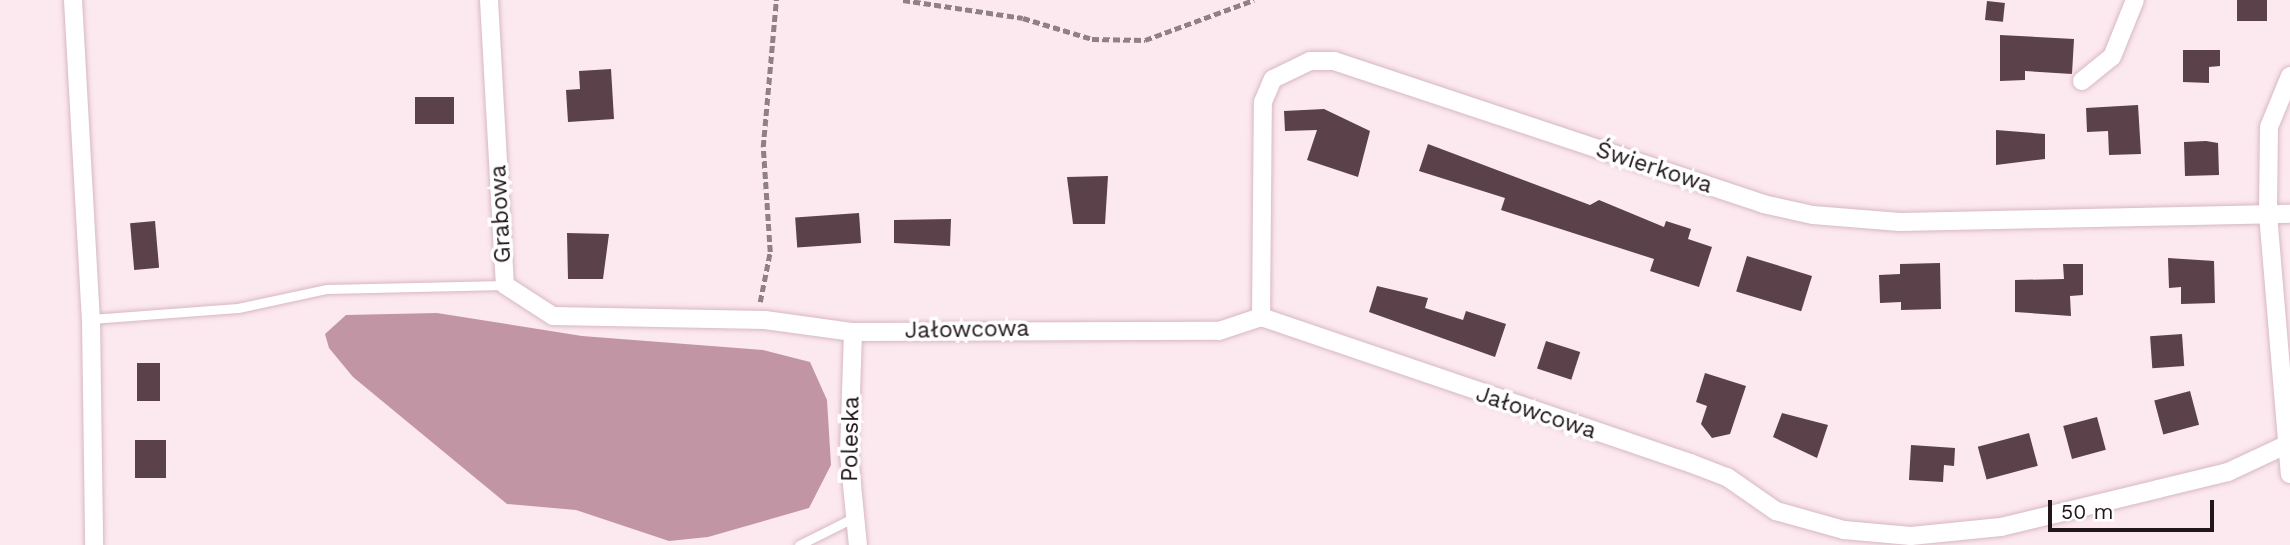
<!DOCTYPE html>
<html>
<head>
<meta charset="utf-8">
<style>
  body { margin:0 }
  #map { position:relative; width:2290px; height:545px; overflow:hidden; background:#fce8ef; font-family:"Work Sans",sans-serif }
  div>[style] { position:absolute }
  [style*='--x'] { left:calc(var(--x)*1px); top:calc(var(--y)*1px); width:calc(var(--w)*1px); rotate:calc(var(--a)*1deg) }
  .water>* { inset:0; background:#c295a4 }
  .building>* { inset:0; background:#5a414a; transform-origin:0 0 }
  .path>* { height:4.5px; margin-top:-2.25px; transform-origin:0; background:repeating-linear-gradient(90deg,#8f8085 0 7px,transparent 0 10.5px) }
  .roads { filter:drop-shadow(0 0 2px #d7b8c2) drop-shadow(0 0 2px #d7b8c2) }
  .lane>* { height:9px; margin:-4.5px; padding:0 4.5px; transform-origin:4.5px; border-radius:4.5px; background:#fff }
  .street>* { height:18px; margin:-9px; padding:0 9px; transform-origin:9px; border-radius:9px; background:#fff }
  span { translate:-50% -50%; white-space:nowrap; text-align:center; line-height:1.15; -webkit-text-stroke:7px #fff; paint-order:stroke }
  .street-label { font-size:23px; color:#21171a }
  .scale { position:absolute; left:2048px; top:500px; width:166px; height:32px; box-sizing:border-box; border:4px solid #21171a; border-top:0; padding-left:9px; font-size:21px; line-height:24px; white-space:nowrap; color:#21171a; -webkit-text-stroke:5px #fff; paint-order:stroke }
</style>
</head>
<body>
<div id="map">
  <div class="water">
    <i style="clip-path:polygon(437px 313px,582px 336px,763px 350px,810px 362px,827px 400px,831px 465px,809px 508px,708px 537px,669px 541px,576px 510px,507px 504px,353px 377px,329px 348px,325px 334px,346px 315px)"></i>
  </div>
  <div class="building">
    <i style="left:2237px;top:0;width:30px;height:21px"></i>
    <i style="left:1987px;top:1px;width:18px;height:19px;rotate:6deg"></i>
    <i style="clip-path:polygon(2000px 35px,2074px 39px,2072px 74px,2025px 71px,2025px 80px,2000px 81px)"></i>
    <i style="clip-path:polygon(2183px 50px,2220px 50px,2220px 66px,2209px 67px,2209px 83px,2183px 82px)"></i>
    <i style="clip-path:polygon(611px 69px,614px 119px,568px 122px,566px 90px,580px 89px,579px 71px)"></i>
    <i style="left:415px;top:97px;width:39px;height:27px"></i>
    <i style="clip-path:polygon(2138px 105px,2141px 154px,2109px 155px,2108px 131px,2087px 132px,2086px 108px)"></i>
    <i style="clip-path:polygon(1324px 109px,1370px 131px,1358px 177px,1307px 160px,1317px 130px,1285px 131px,1284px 111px)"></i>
    <i style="clip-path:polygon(1996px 130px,2045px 134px,2045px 159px,1996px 165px)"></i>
    <i style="clip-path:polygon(2206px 141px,2218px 143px,2219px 175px,2185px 176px,2184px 142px)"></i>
    <i style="clip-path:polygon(1428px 144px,1590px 205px,1599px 200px,1664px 227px,1666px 221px,1691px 229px,1688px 239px,1712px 247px,1699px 287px,1650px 271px,1654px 259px,1501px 210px,1505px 198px,1419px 171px)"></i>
    <i style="clip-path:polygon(1108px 176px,1105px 224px,1073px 224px,1067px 177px)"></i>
    <i style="left:859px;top:213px;width:30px;height:64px;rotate:86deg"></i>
    <i style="clip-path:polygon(951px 219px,950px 246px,894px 243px,894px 220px)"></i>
    <i style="left:155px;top:221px;width:47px;height:25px;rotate:85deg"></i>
    <i style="clip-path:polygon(567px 233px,609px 234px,603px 279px,568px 279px)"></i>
    <i style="left:1747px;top:256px;width:68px;height:37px;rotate:17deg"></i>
    <i style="clip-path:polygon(2168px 258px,2214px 261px,2215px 303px,2181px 304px,2181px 287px,2169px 288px)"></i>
    <i style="clip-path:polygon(1940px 263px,1941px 309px,1901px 310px,1901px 302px,1880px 303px,1879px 275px,1900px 274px,1900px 264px)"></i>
    <i style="clip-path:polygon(2063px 264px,2083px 264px,2083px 295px,2070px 296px,2071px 316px,2015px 312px,2015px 280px,2064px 279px)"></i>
    <i style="clip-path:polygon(1377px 286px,1428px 298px,1425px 308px,1463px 320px,1466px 311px,1506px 324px,1495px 357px,1369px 312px)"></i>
    <i style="left:2182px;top:334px;width:32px;height:32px;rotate:86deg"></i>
    <i style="left:1546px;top:341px;width:36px;height:29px;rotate:18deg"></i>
    <i style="left:137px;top:363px;width:23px;height:38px"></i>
    <i style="clip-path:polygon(1705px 373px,1746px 386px,1730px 434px,1712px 438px,1701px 424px,1707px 406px,1696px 402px)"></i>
    <i style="left:2190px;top:391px;width:35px;height:37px;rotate:75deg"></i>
    <i style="clip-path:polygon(1782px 413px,1828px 425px,1817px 458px,1773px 437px)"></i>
    <i style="left:2097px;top:417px;width:34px;height:35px;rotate:75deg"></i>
    <i style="left:2029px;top:433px;width:34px;height:53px;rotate:75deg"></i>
    <i style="left:135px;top:440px;width:31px;height:38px"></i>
    <i style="clip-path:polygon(1911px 445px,1955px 448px,1954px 466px,1944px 465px,1943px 482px,1909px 480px)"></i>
  </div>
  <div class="path">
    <i style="--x:903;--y:0;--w:121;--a:8.5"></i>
    <i style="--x:1023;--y:18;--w:72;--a:16.9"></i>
    <i style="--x:1092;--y:39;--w:53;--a:1.1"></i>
    <i style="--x:1145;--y:40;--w:116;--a:-20.2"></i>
    <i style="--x:760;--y:302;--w:51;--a:-78.7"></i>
    <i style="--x:770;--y:252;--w:105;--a:-93.8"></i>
    <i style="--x:763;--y:147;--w:148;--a:-84.9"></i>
  </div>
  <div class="roads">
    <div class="lane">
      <i style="--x:91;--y:319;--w:147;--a:-4.3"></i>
      <i style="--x:238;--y:308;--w:91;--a:-12.1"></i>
      <i style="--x:327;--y:289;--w:178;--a:-1.3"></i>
      <i style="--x:799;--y:545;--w:58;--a:-26.6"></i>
    </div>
    <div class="street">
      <i style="--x:73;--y:0;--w:320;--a:86.8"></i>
      <i style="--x:91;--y:319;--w:226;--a:89.2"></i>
      <i style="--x:489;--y:0;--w:285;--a:86.8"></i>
      <i style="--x:505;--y:285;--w:57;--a:32.9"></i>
      <i style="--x:553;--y:316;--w:212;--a:1.1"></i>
      <i style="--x:765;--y:320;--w:89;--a:7.8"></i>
      <i style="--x:853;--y:332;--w:366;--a:-0.2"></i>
      <i style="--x:1219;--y:331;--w:44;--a:-18.4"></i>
      <i style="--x:1261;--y:317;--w:453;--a:18.8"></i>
      <i style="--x:1690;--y:463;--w:40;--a:21"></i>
      <i style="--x:1727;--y:477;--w:60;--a:34.8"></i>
      <i style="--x:1776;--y:511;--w:71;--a:15.6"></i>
      <i style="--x:1844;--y:530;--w:67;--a:5.1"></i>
      <i style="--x:1911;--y:536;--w:90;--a:-5.7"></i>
      <i style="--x:2001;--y:527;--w:162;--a:-13.6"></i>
      <i style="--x:2158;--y:489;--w:72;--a:-13.7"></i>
      <i style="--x:2228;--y:472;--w:68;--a:-25.1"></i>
      <i style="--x:2290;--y:76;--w:55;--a:112.4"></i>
      <i style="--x:2269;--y:127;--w:87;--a:90.7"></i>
      <i style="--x:2268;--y:214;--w:261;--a:85.2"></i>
      <i style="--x:2082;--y:81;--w:38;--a:-39"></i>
      <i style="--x:2112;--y:57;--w:61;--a:-68"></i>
      <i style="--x:1261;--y:317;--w:215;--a:-89.5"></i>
      <i style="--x:1263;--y:102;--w:25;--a:-67"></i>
      <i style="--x:1273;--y:79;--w:41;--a:-25.9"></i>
      <i style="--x:1310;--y:61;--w:24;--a:0"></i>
      <i style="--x:1334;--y:61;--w:452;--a:18.4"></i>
      <i style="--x:1763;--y:204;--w:51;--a:12.4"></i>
      <i style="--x:1813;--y:215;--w:87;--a:4.6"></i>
      <i style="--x:1900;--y:222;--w:390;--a:-1.2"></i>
      <i style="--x:853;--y:332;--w:122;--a:91.9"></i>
      <i style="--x:849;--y:454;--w:91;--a:84.4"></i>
    </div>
  </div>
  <div class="street-label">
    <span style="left:1654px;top:168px;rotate:18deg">Świerkowa</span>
    <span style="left:501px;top:214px;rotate:-93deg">Grabowa</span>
    <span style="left:967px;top:330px;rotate:-1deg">Jałowcowa</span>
    <span style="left:1536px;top:413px;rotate:18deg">Jałowcowa</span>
    <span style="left:851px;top:439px;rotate:-89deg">Poleska</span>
  </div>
  <div class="scale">50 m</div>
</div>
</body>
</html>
